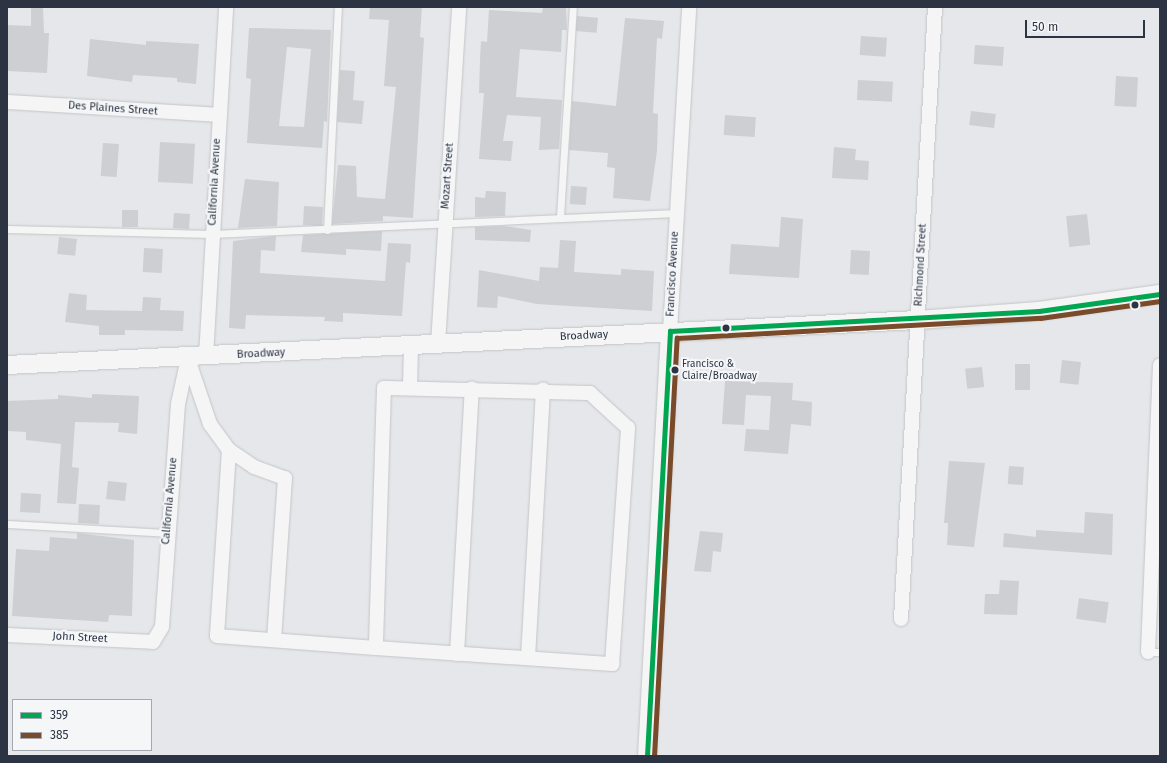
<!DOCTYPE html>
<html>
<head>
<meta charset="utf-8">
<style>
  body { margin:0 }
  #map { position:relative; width:1167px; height:763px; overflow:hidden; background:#e5e7ea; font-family:"Fira Sans",sans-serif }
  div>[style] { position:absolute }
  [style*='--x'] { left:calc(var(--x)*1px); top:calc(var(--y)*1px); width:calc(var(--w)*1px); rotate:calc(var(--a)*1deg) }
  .building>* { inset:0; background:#cdcfd2; transform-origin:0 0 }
  .roads { filter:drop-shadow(0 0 1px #c3c5c8) drop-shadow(0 0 1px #c3c5c8) }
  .service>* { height:7px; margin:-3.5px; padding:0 3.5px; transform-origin:3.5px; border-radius:3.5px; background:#f5f5f6 }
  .minor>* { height:14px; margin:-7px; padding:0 7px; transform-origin:7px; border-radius:7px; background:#f5f5f6 }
  .tertiary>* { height:18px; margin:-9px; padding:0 9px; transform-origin:9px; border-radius:9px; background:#f5f5f6 }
  .bus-1>* { height:5px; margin:-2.5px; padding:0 2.5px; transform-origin:2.5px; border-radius:2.5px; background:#00a651 }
  .bus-2>* { height:5px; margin:-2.5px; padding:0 2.5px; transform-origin:2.5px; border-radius:2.5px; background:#7a4b2a }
  .dots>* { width:11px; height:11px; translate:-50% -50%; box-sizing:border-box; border:2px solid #f4f6f8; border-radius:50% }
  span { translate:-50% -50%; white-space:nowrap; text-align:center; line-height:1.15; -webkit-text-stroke:4px #f4f6f8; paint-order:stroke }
  .bus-label { font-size:10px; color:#2c3443 }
  .left { translate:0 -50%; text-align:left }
  .street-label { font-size:11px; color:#2c3443 }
  .frame { position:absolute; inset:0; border:8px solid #2c3443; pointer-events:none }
  .legend { position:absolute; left:12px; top:699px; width:140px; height:52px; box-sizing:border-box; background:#f4f6f8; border:1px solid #a4a8b0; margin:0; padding:5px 7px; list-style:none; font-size:12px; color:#2c3443 }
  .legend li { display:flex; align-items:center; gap:8px; height:20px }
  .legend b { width:20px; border:1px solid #a4a8b0 }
  .scale { position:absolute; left:1025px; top:20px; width:120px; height:18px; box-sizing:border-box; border:2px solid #2c3443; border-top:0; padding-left:5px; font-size:12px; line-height:14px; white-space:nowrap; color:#2c3443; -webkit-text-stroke:3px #f4f6f8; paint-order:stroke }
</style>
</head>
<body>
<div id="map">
  <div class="building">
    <i style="clip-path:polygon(43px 7px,44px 33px,49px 33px,47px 73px,7px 71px,7px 25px,31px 26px,31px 8px)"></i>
    <i style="clip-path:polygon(370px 7px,422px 7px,420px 37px,424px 38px,413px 218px,383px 216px,383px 221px,332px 224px,338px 165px,356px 166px,357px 197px,385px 199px,396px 87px,384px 86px,389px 20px,369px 19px)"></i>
    <i style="clip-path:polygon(543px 7px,566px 7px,567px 30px,562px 30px,561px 52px,520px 49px,516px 97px,562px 100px,559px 149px,539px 150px,541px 117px,507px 115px,503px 141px,513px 141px,511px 161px,479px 159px,484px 93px,479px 93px,480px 60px,481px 41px,487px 42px,489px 10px,542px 13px)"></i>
    <i style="left:577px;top:16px;width:21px;height:15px;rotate:5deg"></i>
    <i style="clip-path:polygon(625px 18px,664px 21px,662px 39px,657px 38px,653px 113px,658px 114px,657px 151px,650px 201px,613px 198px,615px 168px,607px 167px,608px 153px,569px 150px,572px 101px,616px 106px)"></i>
    <i style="clip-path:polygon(evenodd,249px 28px,331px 30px,327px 122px,324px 121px,322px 148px,247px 143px,251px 79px,246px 78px,249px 28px,287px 47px,311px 49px,304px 127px,279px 126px,287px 47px)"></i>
    <i style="left:861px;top:36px;width:26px;height:19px;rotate:4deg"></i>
    <i style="clip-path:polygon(90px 39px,146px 45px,146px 41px,199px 44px,196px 84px,177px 82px,177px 78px,133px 75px,132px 82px,87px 76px)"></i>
    <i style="left:975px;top:45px;width:29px;height:19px;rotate:4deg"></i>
    <i style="clip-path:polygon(340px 70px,355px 71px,353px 100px,364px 101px,362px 124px,337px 122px)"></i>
    <i style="left:1116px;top:76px;width:22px;height:30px;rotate:3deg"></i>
    <i style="left:858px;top:80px;width:35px;height:20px;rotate:3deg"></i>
    <i style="left:971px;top:111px;width:25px;height:14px;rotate:7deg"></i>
    <i style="left:725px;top:115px;width:31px;height:20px;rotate:4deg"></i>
    <i style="left:160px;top:142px;width:35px;height:40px;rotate:3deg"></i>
    <i style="left:103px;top:143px;width:16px;height:33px;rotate:4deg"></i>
    <i style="clip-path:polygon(834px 147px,856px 149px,855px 160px,869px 161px,868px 180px,832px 178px)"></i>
    <i style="clip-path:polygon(245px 179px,279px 182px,277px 226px,238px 228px)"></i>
    <i style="left:571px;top:186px;width:16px;height:18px;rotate:4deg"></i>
    <i style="clip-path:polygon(486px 191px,506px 192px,505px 216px,475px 217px,475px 197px,485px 198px)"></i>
    <i style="left:304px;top:206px;width:19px;height:19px;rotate:3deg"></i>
    <i style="left:122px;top:210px;width:16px;height:17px"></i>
    <i style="left:174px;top:213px;width:16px;height:15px;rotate:4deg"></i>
    <i style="left:1087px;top:214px;width:31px;height:21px;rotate:84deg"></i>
    <i style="clip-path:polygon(781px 217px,803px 219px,799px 278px,729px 274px,731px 244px,779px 247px)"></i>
    <i style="clip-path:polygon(504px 226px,531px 230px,530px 242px,475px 240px,475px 227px)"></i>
    <i style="clip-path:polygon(382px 231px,381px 251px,346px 249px,346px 255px,301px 252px,303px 235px)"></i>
    <i style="clip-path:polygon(276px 236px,275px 251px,261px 250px,260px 273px,385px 281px,388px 243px,411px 244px,410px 263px,406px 262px,402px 316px,343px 313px,343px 322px,324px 321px,325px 317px,246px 315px,245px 329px,229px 328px,233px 241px)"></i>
    <i style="left:59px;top:237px;width:18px;height:17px;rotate:6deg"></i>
    <i style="clip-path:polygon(560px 240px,576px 241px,574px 272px,621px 275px,621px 269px,654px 271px,652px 311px,537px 304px,498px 296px,497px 308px,477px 307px,479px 270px,539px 281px,540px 267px,558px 268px)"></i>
    <i style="left:144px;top:248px;width:19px;height:24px;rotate:3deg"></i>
    <i style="left:851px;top:250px;width:19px;height:24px;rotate:3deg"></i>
    <i style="clip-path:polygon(69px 293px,87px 295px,86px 310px,142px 311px,143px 297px,161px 298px,160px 310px,184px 311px,183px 331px,125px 330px,125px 335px,99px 335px,99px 326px,65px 322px)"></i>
    <i style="left:1062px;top:360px;width:19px;height:23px;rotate:6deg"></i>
    <i style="left:1030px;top:364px;width:26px;height:15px;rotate:90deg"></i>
    <i style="left:982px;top:367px;width:20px;height:17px;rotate:84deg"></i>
    <i style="clip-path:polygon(725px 381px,793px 383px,792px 400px,812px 402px,811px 426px,791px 424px,788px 454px,744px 451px,746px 429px,769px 430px,771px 396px,746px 395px,744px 425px,722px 424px)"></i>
    <i style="clip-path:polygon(92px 394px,139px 396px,137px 434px,118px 432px,119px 423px,75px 422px,72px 467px,79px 468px,76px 504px,57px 503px,61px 444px,26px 440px,26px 432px,7px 431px,7px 401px,58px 399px,58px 395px,92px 398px)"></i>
    <i style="clip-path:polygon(949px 461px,985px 463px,974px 547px,947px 545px,948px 523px,944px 523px)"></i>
    <i style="left:1009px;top:466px;width:15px;height:18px;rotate:4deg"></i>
    <i style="left:108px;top:481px;width:19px;height:18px;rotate:6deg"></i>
    <i style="left:21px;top:493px;width:20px;height:19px;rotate:3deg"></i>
    <i style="left:79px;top:504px;width:21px;height:19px;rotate:3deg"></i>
    <i style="clip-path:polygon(1085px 512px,1113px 514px,1112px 555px,1003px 547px,1004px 533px,1036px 537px,1036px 530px,1084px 533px)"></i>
    <i style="clip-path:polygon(700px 531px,723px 533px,721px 552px,713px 551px,711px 572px,694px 571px)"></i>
    <i style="clip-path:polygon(77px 533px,134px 540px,132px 616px,109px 615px,108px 622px,12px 616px,16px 549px,49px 551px,50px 537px,77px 539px)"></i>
    <i style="clip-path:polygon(1000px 580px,1019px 581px,1017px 615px,984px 614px,985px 594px,999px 594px)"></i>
    <i style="left:1079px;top:598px;width:30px;height:21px;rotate:8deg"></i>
  </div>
  <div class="roads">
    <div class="service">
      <i style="--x:560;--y:217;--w:210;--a:-86.5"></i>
      <i style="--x:7;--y:229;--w:205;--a:1.4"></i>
      <i style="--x:212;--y:234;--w:465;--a:-2.6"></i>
      <i style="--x:327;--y:230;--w:223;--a:-87.2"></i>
      <i style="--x:7;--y:524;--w:160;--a:3.2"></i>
      <i style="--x:1148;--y:652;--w:12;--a:0"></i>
    </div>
    <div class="minor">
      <i style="--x:7;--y:102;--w:211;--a:3.5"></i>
      <i style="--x:670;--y:331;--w:325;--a:-86.6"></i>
      <i style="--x:438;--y:344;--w:338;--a:-86.4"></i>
      <i style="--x:206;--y:357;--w:351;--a:-86.7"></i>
      <i style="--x:188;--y:359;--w:69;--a:71.3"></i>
      <i style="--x:210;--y:424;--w:32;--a:54"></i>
      <i style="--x:229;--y:450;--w:30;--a:34"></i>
      <i style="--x:254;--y:467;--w:33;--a:20"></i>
      <i style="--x:285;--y:478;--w:162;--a:93.9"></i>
      <i style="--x:410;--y:387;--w:41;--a:-88.6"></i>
      <i style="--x:229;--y:450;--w:186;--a:93.7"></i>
      <i style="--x:217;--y:636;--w:159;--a:4.3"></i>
      <i style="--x:376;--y:648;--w:237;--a:3.9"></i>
      <i style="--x:612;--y:664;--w:237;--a:-86.1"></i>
      <i style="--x:628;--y:428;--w:52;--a:-137.4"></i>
      <i style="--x:590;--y:393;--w:206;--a:-178.6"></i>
      <i style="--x:384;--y:388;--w:260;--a:91.8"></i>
      <i style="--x:901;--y:619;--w:613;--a:-86.82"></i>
      <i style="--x:7;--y:635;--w:146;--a:2.7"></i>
      <i style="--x:153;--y:642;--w:17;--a:-59"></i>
      <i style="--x:162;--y:627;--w:224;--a:-85.9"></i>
      <i style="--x:178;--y:404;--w:47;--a:-77.7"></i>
      <i style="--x:1148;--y:652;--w:287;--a:-87.6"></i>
      <i style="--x:457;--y:654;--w:266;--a:-86.8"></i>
      <i style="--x:528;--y:658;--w:269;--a:-86.8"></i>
    </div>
    <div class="tertiary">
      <i style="--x:7;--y:365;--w:912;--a:-2.83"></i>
      <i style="--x:918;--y:320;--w:121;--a:-4.3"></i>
      <i style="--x:1039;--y:311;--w:122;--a:-8"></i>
      <i style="--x:647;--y:756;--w:426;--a:-86.9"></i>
    </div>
  </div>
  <div class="bus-1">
    <i style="--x:670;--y:331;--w:370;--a:-3.1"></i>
    <i style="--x:1039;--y:311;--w:122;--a:-8"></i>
    <i style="--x:647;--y:756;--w:426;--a:-86.9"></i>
  </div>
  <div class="bus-2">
    <i style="--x:654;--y:756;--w:419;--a:-86.9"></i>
    <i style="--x:677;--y:338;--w:364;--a:-3.2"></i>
    <i style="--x:1040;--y:318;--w:121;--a:-8.1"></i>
  </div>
  <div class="dots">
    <i style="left:1135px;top:305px;background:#2c3443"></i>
    <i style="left:726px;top:328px;background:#2c3443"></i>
    <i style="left:675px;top:370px;background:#2c3443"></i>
  </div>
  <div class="bus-label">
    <span class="left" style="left:682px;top:370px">Francisco &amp;<br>Claire/Broadway</span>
  </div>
  <div class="street-label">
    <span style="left:113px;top:109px;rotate:4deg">Des Plaines Street</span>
    <span style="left:448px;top:176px;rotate:-86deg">Mozart Street</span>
    <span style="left:215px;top:182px;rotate:-87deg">California Avenue</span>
    <span style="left:921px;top:265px;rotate:-87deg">Richmond Street</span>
    <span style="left:673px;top:274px;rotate:-87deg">Francisco Avenue</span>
    <span style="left:584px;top:336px;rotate:-3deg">Broadway</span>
    <span style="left:261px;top:354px;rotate:-3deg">Broadway</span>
    <span style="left:170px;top:501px;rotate:-85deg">California Avenue</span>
    <span style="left:80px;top:638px;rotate:3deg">John Street</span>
  </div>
  <div class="frame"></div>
  <ul class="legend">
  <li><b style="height:5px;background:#00a651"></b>359</li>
  <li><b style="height:5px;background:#7a4b2a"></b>385</li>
  </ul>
  <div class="scale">50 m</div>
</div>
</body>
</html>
